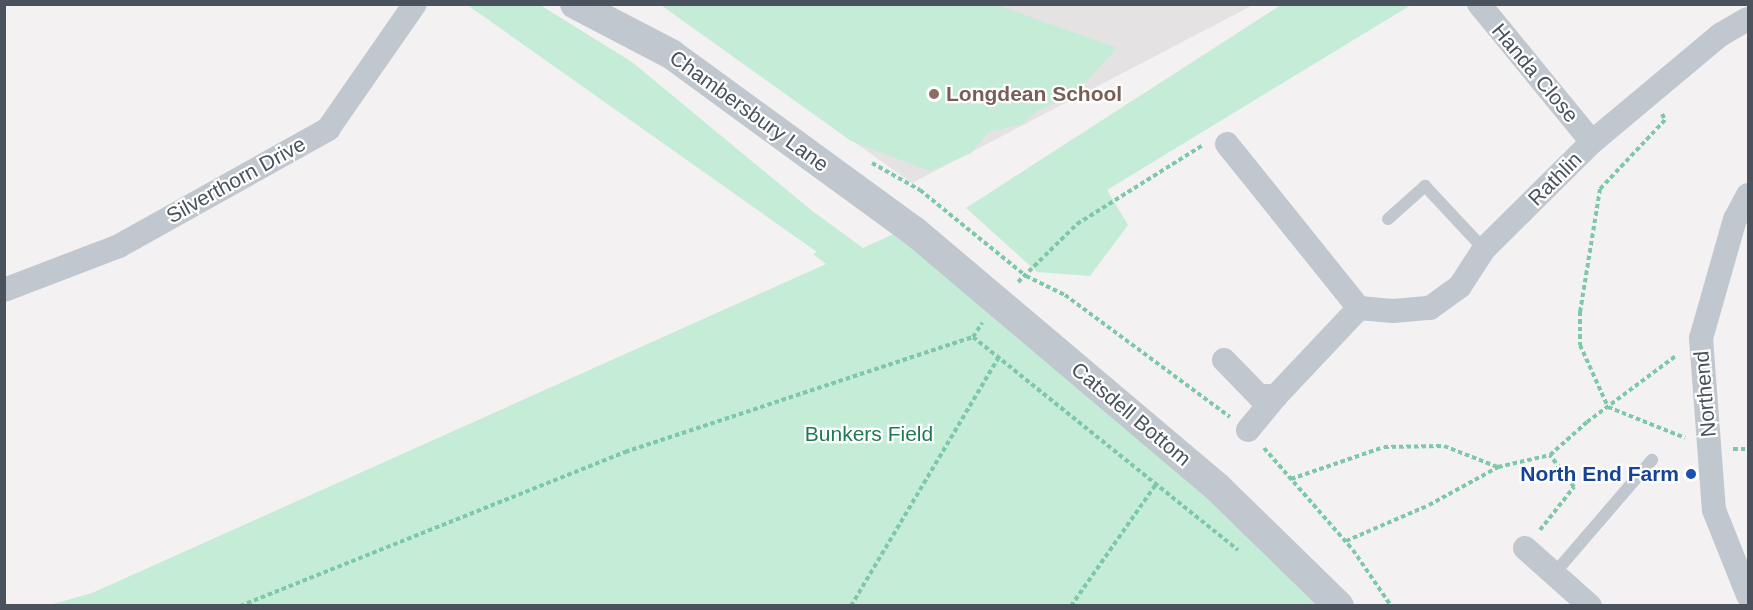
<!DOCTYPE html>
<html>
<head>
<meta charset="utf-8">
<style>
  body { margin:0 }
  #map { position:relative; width:1753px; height:610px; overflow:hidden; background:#f3f1f1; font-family:Arial,sans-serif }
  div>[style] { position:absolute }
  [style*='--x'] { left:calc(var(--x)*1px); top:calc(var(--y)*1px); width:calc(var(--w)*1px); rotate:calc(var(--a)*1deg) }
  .education>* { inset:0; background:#e4e2e2 }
  .green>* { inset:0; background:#c4ecd7 }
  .path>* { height:4px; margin-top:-2px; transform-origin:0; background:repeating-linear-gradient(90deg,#7ec8aa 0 4.5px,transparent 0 7.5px) }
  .service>* { height:12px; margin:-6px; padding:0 6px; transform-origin:6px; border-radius:6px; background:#c0c7ce }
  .minor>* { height:24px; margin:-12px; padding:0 12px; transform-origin:12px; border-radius:12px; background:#c0c7ce }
  .tertiary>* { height:30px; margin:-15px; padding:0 15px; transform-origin:15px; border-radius:15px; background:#c0c7ce }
  .dots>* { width:16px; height:16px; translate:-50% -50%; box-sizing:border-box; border:3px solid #fff; border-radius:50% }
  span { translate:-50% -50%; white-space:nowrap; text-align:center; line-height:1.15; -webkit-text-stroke:4.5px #fff; paint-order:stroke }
  .street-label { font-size:21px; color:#4a525d }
  .education-label { font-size:21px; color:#785e54; font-weight:700 }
  .left { translate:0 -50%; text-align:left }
  .park-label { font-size:21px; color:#1f7955 }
  .transit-label { font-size:21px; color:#164399; font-weight:700 }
  .right { translate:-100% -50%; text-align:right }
  .frame { position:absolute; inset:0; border:6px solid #4a525d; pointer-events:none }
</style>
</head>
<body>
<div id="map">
  <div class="education">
    <i style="clip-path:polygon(661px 5px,1253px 5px,912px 183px)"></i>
  </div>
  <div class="green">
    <i style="clip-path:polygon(466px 4px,540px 5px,632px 62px,811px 210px,863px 248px,896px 233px,1223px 508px,1325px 606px,46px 606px,92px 593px,826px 264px,813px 254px,817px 252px)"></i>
    <i style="clip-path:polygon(661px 5px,997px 5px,1117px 48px,1076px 92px,1035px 112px,1022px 124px,988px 132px,971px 153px,930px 171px,851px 141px)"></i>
    <i style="clip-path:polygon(1281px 5px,1411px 5px,1107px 190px,1128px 225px,1090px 276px,1037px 272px,966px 208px)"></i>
  </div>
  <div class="path">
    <i style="--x:1662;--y:114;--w:7;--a:63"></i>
    <i style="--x:1665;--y:120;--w:95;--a:133.3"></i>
    <i style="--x:1600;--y:189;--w:125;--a:99.2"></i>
    <i style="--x:1580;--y:312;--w:33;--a:90"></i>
    <i style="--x:1580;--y:345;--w:68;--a:65.7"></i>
    <i style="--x:1608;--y:407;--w:83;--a:21.9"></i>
    <i style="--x:872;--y:163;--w:55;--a:29.4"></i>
    <i style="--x:920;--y:190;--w:136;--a:39.1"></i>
    <i style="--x:1026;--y:276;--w:43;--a:26"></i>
    <i style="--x:1065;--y:295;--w:205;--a:36.5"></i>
    <i style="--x:1018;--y:282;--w:83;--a:-44.5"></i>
    <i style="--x:1077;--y:224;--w:149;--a:-32.1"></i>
    <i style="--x:973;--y:337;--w:340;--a:38.8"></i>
    <i style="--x:1264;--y:448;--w:135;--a:48.9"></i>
    <i style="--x:1353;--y:550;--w:68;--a:55.8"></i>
    <i style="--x:1733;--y:449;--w:15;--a:0"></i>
    <i style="--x:1291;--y:479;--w:98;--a:-19"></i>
    <i style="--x:1384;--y:447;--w:60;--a:-1"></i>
    <i style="--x:1444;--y:446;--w:58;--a:21.3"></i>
    <i style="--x:1498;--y:467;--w:53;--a:-13"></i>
    <i style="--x:1550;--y:455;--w:50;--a:-41.7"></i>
    <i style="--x:1587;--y:422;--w:112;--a:-36.7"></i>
    <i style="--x:1540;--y:530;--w:55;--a:-51.7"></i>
    <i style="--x:1574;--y:487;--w:40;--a:-127"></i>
    <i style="--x:1346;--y:541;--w:90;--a:-23.4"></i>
    <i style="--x:1429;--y:505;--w:79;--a:-28.8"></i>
    <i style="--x:240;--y:606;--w:415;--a:-21.8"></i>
    <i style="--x:625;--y:452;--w:367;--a:-18.3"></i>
    <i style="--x:973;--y:337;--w:17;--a:-57"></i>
    <i style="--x:851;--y:606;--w:290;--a:-59.3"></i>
    <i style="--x:1071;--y:606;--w:149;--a:-55.1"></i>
  </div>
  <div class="service">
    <i style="--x:1388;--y:219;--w:50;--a:-41.7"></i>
    <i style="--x:1425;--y:186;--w:86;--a:46.9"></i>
    <i style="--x:1553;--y:575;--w:152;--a:-49.3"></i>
  </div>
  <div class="minor">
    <i style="--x:1479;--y:4;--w:178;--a:50.7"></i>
    <i style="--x:1227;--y:144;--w:211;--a:51.2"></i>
    <i style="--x:1359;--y:308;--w:34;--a:5"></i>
    <i style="--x:1393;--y:311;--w:37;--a:-5"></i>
    <i style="--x:1430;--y:308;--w:37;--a:-36"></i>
    <i style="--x:1460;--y:286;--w:44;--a:-57"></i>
    <i style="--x:1484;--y:249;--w:152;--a:-44.7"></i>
    <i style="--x:1592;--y:142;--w:167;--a:-39.9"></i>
    <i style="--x:1720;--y:35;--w:32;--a:-30"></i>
    <i style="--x:1748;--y:195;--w:27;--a:118"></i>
    <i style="--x:1735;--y:219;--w:124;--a:105.9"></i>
    <i style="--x:1701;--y:338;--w:172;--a:85.7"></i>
    <i style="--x:1714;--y:510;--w:92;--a:68.2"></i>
    <i style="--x:4;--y:290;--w:123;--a:-20.9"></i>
    <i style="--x:119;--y:246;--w:240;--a:-29.2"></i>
    <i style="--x:328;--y:129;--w:152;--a:-55.2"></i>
    <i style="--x:1224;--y:360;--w:50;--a:45.8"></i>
    <i style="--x:1259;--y:396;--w:17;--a:0"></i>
    <i style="--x:1276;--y:396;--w:121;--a:-46.7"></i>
    <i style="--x:1248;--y:430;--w:44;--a:-50.5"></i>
    <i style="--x:1525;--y:548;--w:87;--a:41.7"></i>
  </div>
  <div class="tertiary">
    <i style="--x:575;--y:4;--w:108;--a:27.5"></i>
    <i style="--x:671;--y:54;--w:301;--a:36.1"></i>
    <i style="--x:914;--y:231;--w:397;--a:40.2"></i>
    <i style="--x:1217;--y:487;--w:170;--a:44.3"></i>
  </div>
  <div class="dots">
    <i style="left:934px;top:94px;background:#8d6e63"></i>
    <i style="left:1691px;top:474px;background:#1a4fb4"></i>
  </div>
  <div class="street-label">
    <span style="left:1535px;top:73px;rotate:50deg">Handa Close</span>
    <span style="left:749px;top:111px;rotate:36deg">Chambersbury Lane</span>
    <span style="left:1555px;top:179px;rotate:-45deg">Rathlin</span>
    <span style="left:236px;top:180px;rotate:-29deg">Silverthorn Drive</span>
    <span style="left:1705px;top:394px;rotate:-95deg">Northend</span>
    <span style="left:1131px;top:414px;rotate:40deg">Catsdell Bottom</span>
  </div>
  <div class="education-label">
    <span class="left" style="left:946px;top:94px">Longdean School</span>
  </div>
  <div class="park-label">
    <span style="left:869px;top:434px">Bunkers Field</span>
  </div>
  <div class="transit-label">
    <span class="right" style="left:1679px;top:474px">North End Farm</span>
  </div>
  <div class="frame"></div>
</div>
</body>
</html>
